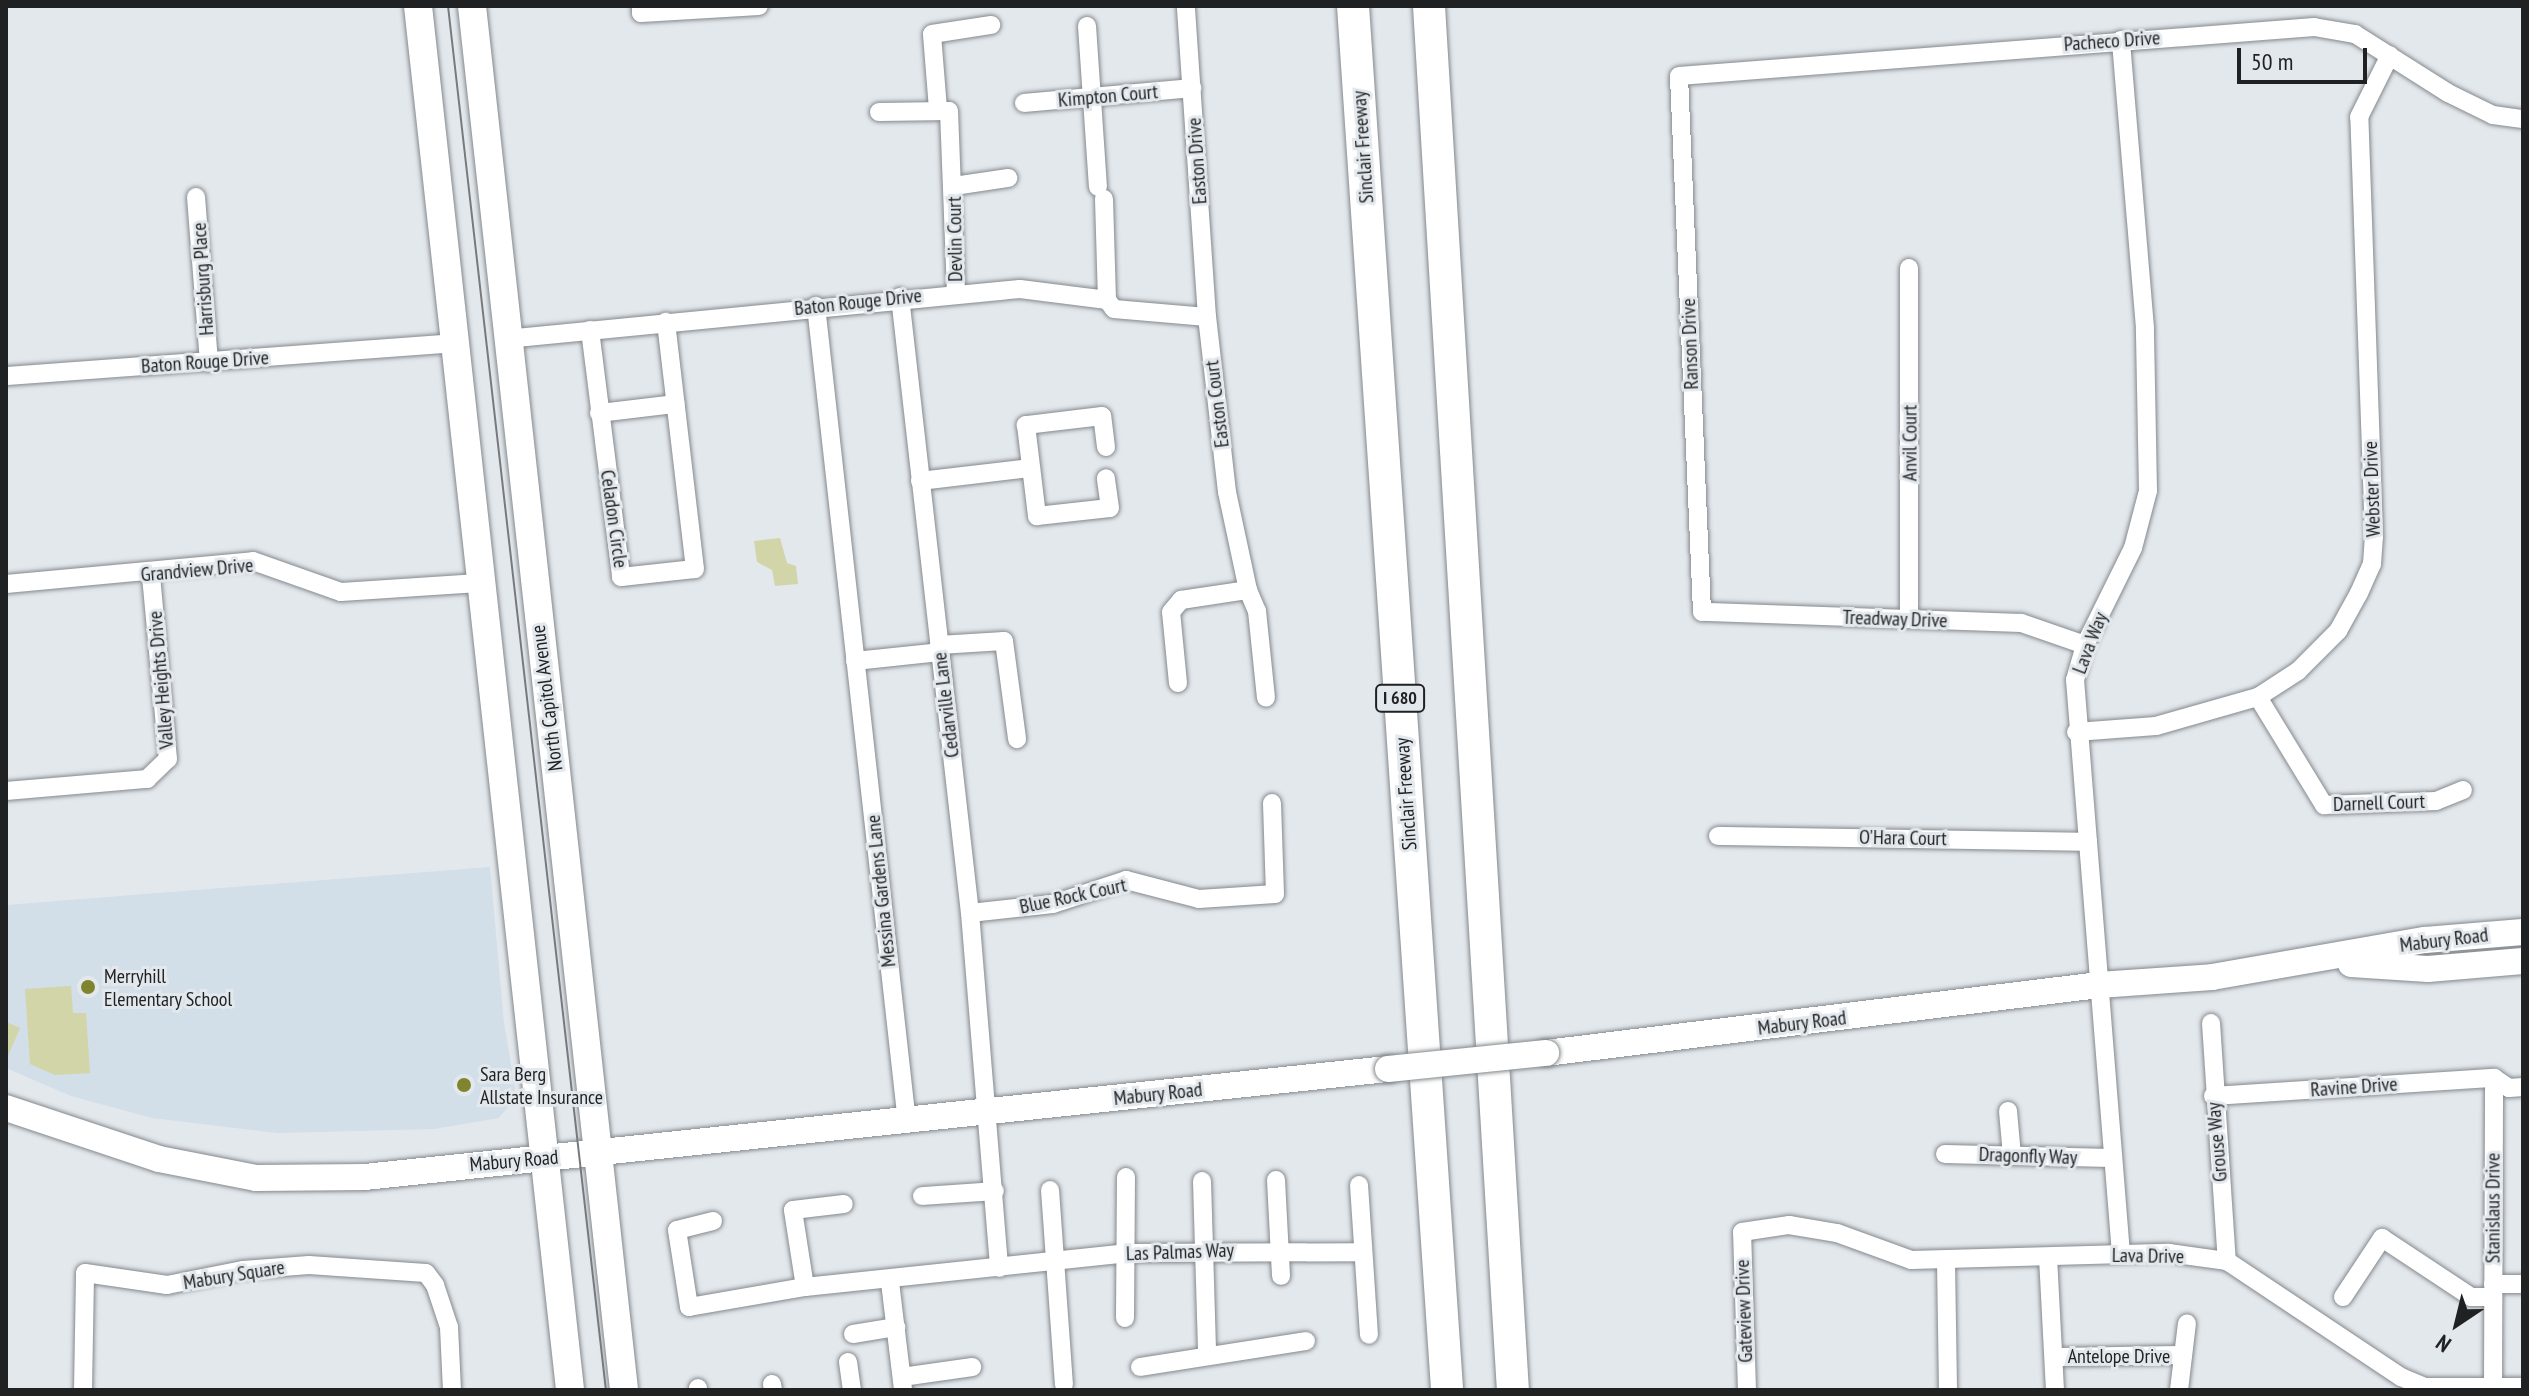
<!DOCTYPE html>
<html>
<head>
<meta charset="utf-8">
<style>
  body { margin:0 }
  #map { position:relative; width:2529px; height:1396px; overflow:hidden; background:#e3e8ed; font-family:"PT Sans Narrow",sans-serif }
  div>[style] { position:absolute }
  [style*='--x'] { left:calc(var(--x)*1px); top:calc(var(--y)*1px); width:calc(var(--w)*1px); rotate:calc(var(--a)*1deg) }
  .built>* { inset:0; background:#d2dee8 }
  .green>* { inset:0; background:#d1d5a8 }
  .roads { filter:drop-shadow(0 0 2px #84898d) drop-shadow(0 0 2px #84898d) }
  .minor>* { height:18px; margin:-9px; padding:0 9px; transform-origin:9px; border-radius:9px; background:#fff }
  .secondary>* { height:26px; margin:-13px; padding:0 13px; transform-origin:13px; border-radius:13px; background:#fff }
  .primary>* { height:28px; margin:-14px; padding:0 14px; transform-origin:14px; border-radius:14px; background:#fff }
  .motorway>* { height:32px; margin:-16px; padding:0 16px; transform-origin:16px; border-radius:16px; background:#fff }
  .tram>* { height:2px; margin:-1px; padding:0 1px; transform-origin:1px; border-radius:1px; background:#777a7d }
  .bridges { filter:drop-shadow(0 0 2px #84898d) drop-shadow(0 0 2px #84898d) }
  .secondary-bridge>* { height:26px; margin:-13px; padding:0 13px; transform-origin:13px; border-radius:13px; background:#fff }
  .dots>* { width:22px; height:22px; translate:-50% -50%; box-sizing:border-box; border:4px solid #e3e8ed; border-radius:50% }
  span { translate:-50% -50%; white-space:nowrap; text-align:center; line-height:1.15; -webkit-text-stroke:6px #e3e8ed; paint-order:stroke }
  .shield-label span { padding:2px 6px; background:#e3e8ed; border:2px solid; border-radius:6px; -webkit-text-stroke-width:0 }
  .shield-label { font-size:18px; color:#1f2123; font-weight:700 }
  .street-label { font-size:20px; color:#1f2123 }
  .poi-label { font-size:20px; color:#1f2123 }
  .left { translate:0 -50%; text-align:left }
  .frame { position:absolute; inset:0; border:8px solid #1f2123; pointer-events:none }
  .north { position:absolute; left:2417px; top:1284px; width:80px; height:80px; -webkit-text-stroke:6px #e3e8ed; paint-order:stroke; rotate:215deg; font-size:22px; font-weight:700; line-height:32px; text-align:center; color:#1f2123 }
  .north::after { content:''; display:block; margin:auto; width:28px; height:36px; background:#1f2123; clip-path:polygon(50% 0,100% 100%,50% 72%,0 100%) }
  .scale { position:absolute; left:2237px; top:48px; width:130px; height:36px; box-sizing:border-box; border:4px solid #1f2123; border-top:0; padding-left:10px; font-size:24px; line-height:28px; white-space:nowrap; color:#1f2123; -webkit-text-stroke:6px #e3e8ed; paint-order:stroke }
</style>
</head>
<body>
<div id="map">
  <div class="built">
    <i style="clip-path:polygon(490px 867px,504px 1023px,515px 1088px,513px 1101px,499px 1118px,434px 1129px,277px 1133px,152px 1118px,71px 1096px,6px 1068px,6px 905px)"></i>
  </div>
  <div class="green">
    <i style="clip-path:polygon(780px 538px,787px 563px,796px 566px,798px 584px,775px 586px,772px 570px,757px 562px,754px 541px)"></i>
    <i style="clip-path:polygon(71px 986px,73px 1013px,86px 1013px,90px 1073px,55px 1075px,30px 1064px,25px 989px)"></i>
    <i style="clip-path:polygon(6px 1022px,20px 1028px,7px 1058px,6px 1058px)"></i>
  </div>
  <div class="roads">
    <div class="minor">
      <i style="--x:641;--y:6;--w:7;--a:90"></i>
      <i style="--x:641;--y:13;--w:118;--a:-3.4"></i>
      <i style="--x:1087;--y:26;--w:161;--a:86.1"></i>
      <i style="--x:1024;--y:103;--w:169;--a:-5.1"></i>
      <i style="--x:938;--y:109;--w:75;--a:-94.6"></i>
      <i style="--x:932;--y:34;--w:60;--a:-8.7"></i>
      <i style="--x:879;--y:112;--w:70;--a:-0.8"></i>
      <i style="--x:949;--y:111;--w:182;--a:87.8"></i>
      <i style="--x:954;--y:186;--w:55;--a:-8.4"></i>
      <i style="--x:196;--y:197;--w:166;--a:85.5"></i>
      <i style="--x:1104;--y:199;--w:101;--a:88.3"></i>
      <i style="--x:900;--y:297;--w:620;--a:83.52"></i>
      <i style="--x:970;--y:913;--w:356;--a:85.3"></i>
      <i style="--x:816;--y:306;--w:821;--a:83.64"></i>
      <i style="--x:590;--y:330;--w:249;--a:82.8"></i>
      <i style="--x:621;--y:577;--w:74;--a:-6.2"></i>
      <i style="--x:695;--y:569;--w:249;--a:-96.7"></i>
      <i style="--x:506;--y:339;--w:516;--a:-5.56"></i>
      <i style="--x:1020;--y:289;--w:88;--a:7.2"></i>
      <i style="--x:1107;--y:300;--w:11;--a:52"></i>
      <i style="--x:1114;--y:309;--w:93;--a:4.9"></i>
      <i style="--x:6;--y:376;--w:446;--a:-4.2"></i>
      <i style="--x:599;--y:413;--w:77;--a:-6.8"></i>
      <i style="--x:1106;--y:447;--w:31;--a:-97"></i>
      <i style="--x:1102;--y:416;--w:77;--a:173.2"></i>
      <i style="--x:1026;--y:425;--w:92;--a:83.1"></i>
      <i style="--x:1037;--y:516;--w:73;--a:-6.3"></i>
      <i style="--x:1110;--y:508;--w:30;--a:-98"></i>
      <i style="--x:920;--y:481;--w:112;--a:-6.7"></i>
      <i style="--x:6;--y:584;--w:248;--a:-5.3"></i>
      <i style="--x:253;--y:561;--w:93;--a:19.4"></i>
      <i style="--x:341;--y:592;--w:138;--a:-3.7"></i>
      <i style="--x:1248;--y:590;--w:23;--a:67"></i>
      <i style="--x:1257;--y:611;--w:87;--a:84.1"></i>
      <i style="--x:1909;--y:619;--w:351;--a:-90"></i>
      <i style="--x:939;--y:645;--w:65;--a:-3.5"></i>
      <i style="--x:1004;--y:641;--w:99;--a:82.4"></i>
      <i style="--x:2085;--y:645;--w:68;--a:-161"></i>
      <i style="--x:2021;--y:623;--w:319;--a:-178"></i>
      <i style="--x:1702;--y:612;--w:536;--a:-92.46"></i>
      <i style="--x:1679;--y:76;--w:637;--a:-4.41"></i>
      <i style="--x:2314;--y:27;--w:42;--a:9.7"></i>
      <i style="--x:2355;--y:34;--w:110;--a:32.4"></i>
      <i style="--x:2448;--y:93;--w:50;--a:26.1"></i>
      <i style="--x:2493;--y:115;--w:30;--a:8"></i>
      <i style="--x:855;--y:661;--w:85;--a:-6"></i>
      <i style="--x:1178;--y:683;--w:71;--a:-95.6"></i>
      <i style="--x:1171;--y:612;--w:16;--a:-50"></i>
      <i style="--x:1181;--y:600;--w:68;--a:-8.5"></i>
      <i style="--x:1248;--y:590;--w:100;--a:-102.1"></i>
      <i style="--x:1227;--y:492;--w:176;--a:-96.5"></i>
      <i style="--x:1207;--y:317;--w:312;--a:-93.9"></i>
      <i style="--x:2258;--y:697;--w:127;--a:58.6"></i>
      <i style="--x:2324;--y:805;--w:112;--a:-2"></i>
      <i style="--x:2436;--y:801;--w:29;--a:-22"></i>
      <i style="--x:2076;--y:732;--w:80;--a:-4.3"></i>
      <i style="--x:2156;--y:726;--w:106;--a:-15.9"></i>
      <i style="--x:2258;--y:697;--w:48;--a:-33"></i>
      <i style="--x:2298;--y:671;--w:57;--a:-45"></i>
      <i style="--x:2338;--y:631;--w:43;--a:-61.1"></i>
      <i style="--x:2359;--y:593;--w:32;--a:-66"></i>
      <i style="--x:2372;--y:564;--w:27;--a:-86"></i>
      <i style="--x:2374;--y:537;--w:420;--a:-92"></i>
      <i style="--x:2359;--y:117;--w:69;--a:-63.4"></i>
      <i style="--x:6;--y:791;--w:142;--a:-4.9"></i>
      <i style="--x:147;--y:779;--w:29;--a:-44"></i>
      <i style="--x:168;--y:759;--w:186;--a:-95.3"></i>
      <i style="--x:1718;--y:836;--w:370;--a:0.9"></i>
      <i style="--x:970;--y:913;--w:83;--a:-6.2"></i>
      <i style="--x:1053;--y:904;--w:77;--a:-18.2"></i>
      <i style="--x:1126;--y:880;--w:75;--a:14.6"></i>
      <i style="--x:1199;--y:899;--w:76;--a:-3.8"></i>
      <i style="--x:1275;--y:894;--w:91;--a:-91.9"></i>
      <i style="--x:2211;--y:1023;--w:239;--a:86.2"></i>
      <i style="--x:2494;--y:1078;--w:18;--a:34"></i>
      <i style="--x:2509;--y:1088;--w:14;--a:-4"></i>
      <i style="--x:2213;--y:1096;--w:282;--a:-3.7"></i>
      <i style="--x:2008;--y:1111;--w:45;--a:84.9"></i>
      <i style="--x:1945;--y:1154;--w:166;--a:1.4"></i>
      <i style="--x:1276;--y:1180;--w:96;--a:87"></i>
      <i style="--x:1202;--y:1181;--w:172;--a:88.3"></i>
      <i style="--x:1359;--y:1185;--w:150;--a:86.2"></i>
      <i style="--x:1050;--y:1190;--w:195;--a:85.9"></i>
      <i style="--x:922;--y:1196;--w:73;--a:-3.9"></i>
      <i style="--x:713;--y:1221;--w:37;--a:166"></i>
      <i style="--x:677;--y:1230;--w:78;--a:81.1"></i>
      <i style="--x:689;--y:1307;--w:118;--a:-9.8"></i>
      <i style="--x:805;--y:1287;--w:323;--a:-6"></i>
      <i style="--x:1126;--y:1253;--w:237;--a:-0.2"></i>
      <i style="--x:2121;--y:1254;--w:576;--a:-94.58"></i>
      <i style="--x:2075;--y:680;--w:36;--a:-74"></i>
      <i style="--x:2085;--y:645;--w:108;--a:-63.7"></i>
      <i style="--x:2133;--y:548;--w:59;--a:-75.3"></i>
      <i style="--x:2148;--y:491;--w:163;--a:-91.1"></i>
      <i style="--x:2145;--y:328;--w:289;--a:-94.8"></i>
      <i style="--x:2048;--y:1257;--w:133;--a:87"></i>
      <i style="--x:1946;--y:1262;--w:128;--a:89.1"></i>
      <i style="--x:890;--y:1282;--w:109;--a:83.1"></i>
      <i style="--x:2493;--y:1284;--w:30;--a:0"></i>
      <i style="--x:805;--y:1287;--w:78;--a:-98.9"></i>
      <i style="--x:793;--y:1210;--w:51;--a:-6.7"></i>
      <i style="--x:2343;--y:1297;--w:71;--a:-56.5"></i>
      <i style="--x:2382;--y:1238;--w:107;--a:33.5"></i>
      <i style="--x:2471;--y:1297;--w:22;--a:0"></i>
      <i style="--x:1125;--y:1318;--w:141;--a:-89.6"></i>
      <i style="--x:853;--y:1334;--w:44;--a:-9.2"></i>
      <i style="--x:2055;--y:1357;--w:128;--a:-0.9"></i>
      <i style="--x:848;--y:1362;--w:28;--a:82"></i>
      <i style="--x:1140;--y:1367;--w:168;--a:-8.9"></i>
      <i style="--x:902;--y:1377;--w:71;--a:-8.1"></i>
      <i style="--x:772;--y:1384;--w:6;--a:81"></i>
      <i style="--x:2493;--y:1386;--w:308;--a:-89.8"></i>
      <i style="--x:698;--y:1388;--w:2;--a:90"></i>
      <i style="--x:83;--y:1390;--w:117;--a:-89"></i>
      <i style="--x:85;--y:1273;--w:83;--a:8.3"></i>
      <i style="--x:167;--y:1285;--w:77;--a:-11.2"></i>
      <i style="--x:243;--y:1270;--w:66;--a:-4.3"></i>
      <i style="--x:309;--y:1265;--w:117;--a:3.9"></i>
      <i style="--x:426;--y:1273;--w:15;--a:53"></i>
      <i style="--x:435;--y:1285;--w:44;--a:71.6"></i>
      <i style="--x:449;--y:1327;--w:63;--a:87.3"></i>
      <i style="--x:1747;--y:1390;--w:158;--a:-91.8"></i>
      <i style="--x:1742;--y:1232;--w:48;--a:-8.5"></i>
      <i style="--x:1789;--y:1225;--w:49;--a:9.5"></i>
      <i style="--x:1837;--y:1233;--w:79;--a:20"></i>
      <i style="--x:1911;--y:1260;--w:258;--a:-1.6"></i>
      <i style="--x:2169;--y:1253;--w:59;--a:7.9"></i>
      <i style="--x:2227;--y:1261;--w:209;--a:33.7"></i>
      <i style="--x:2401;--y:1377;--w:26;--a:23"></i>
      <i style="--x:2425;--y:1387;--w:98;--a:0"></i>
      <i style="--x:2179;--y:1390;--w:67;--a:-83.2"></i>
    </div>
    <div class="secondary">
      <i style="--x:2351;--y:964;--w:77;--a:3.7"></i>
      <i style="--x:2428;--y:969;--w:95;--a:-4.8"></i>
      <i style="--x:1546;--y:1053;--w:557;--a:-7.01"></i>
      <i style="--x:2099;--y:985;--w:113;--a:-4"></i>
      <i style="--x:2212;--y:977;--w:216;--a:-9.9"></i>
      <i style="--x:2425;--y:940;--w:98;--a:-4.7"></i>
      <i style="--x:6;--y:1108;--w:161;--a:18.4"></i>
      <i style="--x:159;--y:1159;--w:99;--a:11.1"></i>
      <i style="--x:256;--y:1178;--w:109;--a:-0.5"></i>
      <i style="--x:365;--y:1177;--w:1029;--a:-6.03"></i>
    </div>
    <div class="primary">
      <i style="--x:418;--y:6;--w:1392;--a:83.73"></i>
      <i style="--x:472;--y:6;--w:1392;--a:83.73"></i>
    </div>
    <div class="motorway">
      <i style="--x:1353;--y:6;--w:1387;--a:86.11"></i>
      <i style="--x:1429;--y:6;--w:1387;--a:86.53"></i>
    </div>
  </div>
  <div class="tram">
    <i style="--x:448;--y:6;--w:1393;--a:83.49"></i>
  </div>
  <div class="bridges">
    <div class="secondary-bridge">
      <i style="--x:1388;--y:1069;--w:159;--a:-5.8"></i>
    </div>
  </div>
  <div class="dots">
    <i style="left:88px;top:987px;background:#7f842f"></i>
    <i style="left:464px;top:1085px;background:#7f842f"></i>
  </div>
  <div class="shield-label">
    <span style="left:1400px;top:698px">I 680</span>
  </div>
  <div class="street-label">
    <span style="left:2112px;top:41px;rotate:-4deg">Pacheco Drive</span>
    <span style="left:1108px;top:96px;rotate:-5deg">Kimpton Court</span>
    <span style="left:1363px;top:147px;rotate:-94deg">Sinclair Freeway</span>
    <span style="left:1197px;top:161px;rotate:-94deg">Easton Drive</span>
    <span style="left:955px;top:239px;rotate:-91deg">Devlin Court</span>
    <span style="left:203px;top:279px;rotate:-94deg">Harrisburg Place</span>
    <span style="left:858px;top:302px;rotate:-6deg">Baton Rouge Drive</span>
    <span style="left:1690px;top:344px;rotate:-92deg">Ranson Drive</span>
    <span style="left:205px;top:362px;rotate:-4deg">Baton Rouge Drive</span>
    <span style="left:1217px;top:404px;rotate:-97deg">Easton Court</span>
    <span style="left:1910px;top:443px;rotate:-90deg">Anvil Court</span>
    <span style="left:2372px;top:489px;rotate:-92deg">Webster Drive</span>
    <span style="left:614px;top:519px;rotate:82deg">Celadon Circle</span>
    <span style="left:197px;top:570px;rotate:-5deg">Grandview Drive</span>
    <span style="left:1895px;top:619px;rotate:2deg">Treadway Drive</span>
    <span style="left:2090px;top:643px;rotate:-69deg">Lava Way</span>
    <span style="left:161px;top:680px;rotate:-95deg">Valley Heights Drive</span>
    <span style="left:547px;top:698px;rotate:-97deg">North Capitol Avenue</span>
    <span style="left:946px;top:705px;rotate:-97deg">Cedarville Lane</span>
    <span style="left:1406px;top:794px;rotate:-94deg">Sinclair Freeway</span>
    <span style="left:2379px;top:803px;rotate:-2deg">Darnell Court</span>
    <span style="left:1903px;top:838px;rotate:1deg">O'Hara Court</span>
    <span style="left:881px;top:891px;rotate:-96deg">Messina Gardens Lane</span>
    <span style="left:1073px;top:896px;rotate:-12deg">Blue Rock Court</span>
    <span style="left:2444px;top:940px;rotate:-7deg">Mabury Road</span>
    <span style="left:1802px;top:1023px;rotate:-7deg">Mabury Road</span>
    <span style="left:2354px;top:1087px;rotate:-4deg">Ravine Drive</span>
    <span style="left:1158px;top:1094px;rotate:-6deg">Mabury Road</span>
    <span style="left:2217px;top:1142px;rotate:-95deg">Grouse Way</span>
    <span style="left:2028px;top:1156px;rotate:2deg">Dragonfly Way</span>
    <span style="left:514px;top:1161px;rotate:-5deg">Mabury Road</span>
    <span style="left:2493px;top:1208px;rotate:-90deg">Stanislaus Drive</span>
    <span style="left:1180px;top:1252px;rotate:-2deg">Las Palmas Way</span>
    <span style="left:2148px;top:1256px;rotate:1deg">Lava Drive</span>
    <span style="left:234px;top:1275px;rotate:-9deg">Mabury Square</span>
    <span style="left:1744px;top:1311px;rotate:-92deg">Gateview Drive</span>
    <span style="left:2119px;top:1356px">Antelope Drive</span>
  </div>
  <div class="poi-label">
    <span class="left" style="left:104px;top:988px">Merryhill<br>Elementary School</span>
    <span class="left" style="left:480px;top:1086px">Sara Berg<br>Allstate Insurance</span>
  </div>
  <div class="frame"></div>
  <div class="north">N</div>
  <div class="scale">50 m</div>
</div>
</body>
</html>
